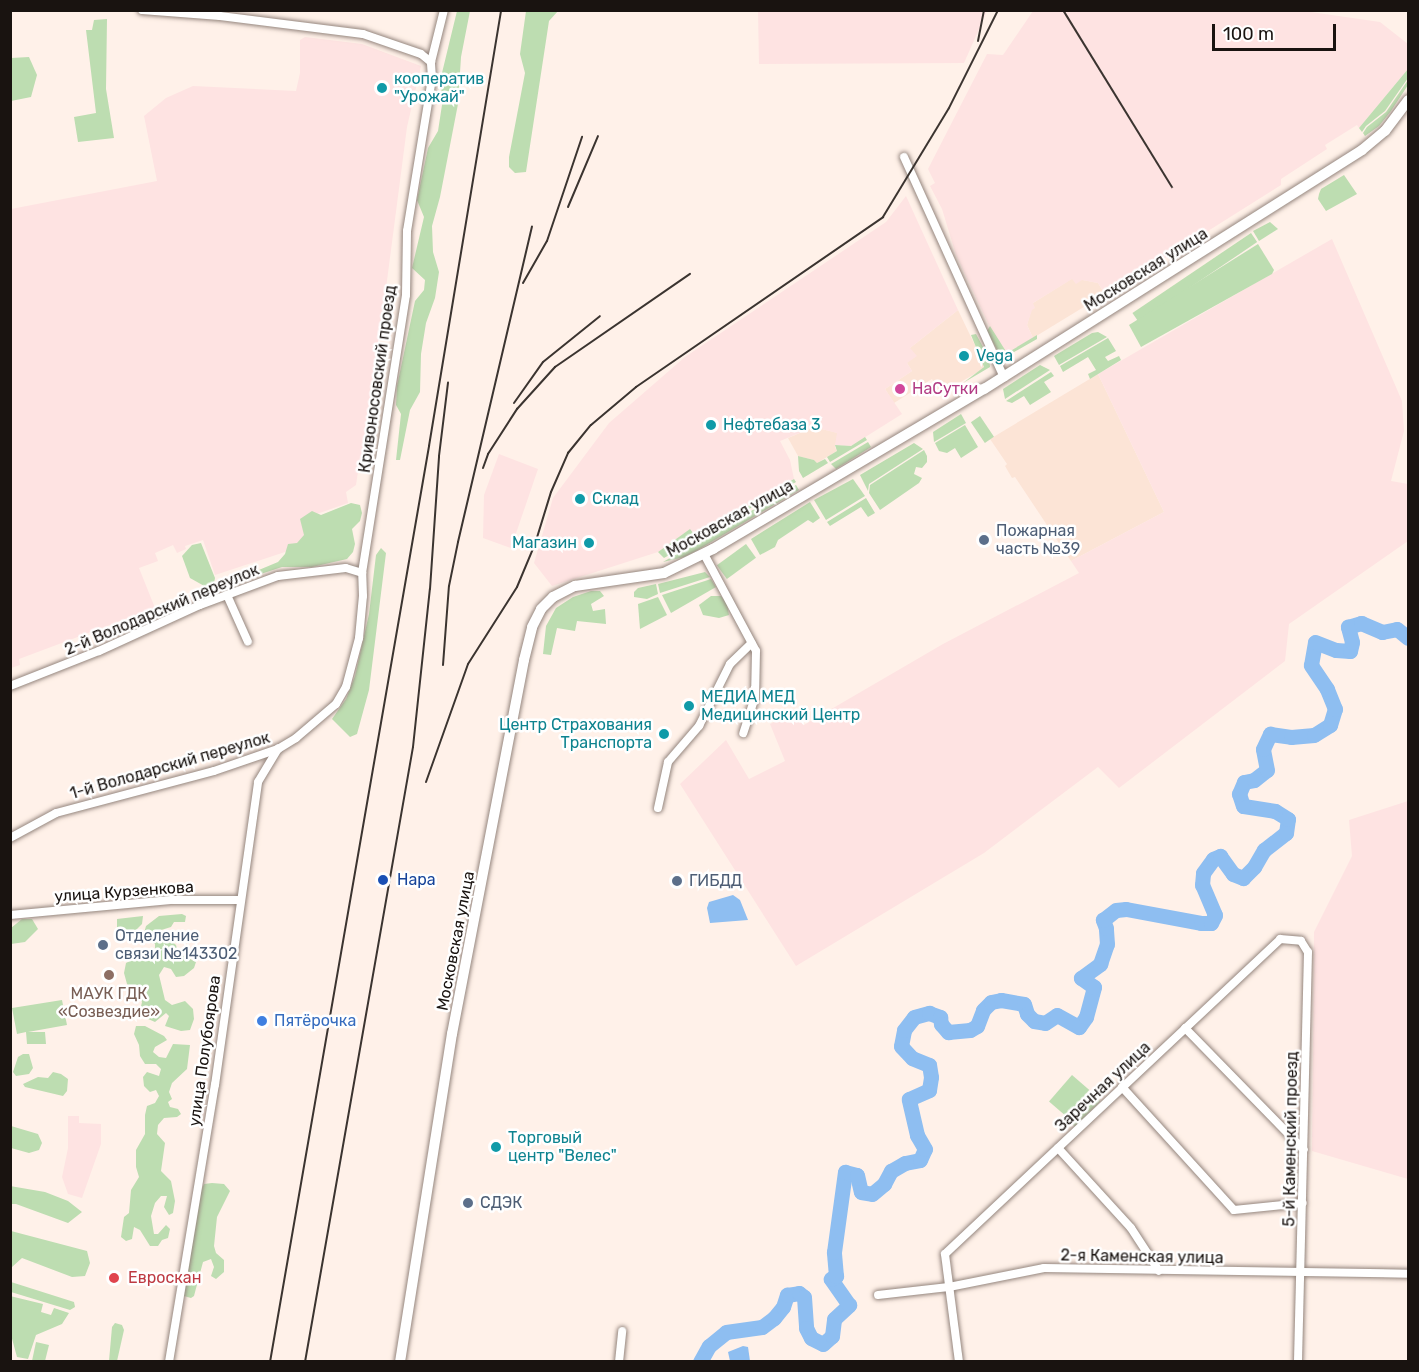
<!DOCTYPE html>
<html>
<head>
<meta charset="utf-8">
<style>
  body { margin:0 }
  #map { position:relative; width:1419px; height:1372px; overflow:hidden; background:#fff1e9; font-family:Rubik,sans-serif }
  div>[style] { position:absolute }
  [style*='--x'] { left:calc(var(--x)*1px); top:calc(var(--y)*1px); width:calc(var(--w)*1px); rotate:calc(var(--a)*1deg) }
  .built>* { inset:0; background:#fce4d6 }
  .industrial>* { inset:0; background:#fee3e2 }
  .green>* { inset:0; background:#bdddb1; transform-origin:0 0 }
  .water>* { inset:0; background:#8ebef1 }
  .river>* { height:15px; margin:-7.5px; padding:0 7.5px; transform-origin:7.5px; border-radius:7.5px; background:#8ebef1 }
  .roads { filter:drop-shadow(0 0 2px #95867e) drop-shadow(0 0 2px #95867e) }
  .minor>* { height:8px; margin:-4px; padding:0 4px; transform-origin:4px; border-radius:4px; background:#fff }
  .secondary>* { height:10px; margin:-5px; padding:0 5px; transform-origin:5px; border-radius:5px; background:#fff }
  .rail>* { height:2px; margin:-1px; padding:0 1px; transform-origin:1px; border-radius:1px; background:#3b3430 }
  .dots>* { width:16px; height:16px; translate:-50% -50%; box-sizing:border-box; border:3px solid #fff; border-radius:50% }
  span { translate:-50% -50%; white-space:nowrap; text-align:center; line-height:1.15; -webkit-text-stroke:5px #fff; paint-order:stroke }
  .culture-label { font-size:16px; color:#0d838f }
  .left { translate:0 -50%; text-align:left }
  .right { translate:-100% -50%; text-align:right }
  .street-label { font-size:16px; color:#191310 }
  .hotel-label { font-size:16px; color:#b23c85 }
  .service-label { font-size:16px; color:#4e5e75 }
  .transit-label { font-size:16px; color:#164399 }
  .education-label { font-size:16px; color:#785e54 }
  .shop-label { font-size:16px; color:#366cbe }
  .health-label { font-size:16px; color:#be3a42 }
  .frame { position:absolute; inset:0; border:12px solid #191310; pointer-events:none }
  .scale { position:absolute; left:1212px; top:24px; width:124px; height:27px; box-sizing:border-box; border:3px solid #191310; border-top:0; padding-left:8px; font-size:18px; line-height:21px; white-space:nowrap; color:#191310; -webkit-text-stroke:4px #fff; paint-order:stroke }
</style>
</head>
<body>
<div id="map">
  <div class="built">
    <i style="clip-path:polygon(1073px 278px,1098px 283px,1103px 291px,1092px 302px,1033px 338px,1027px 325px,1033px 303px)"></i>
    <i style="clip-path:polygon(958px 310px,984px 364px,983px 369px,940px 394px,932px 379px,894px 403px,885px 389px,912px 371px,907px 363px,910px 348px)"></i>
    <i style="clip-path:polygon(1098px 374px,1164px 512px,1071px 561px,1015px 477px,1012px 478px,1005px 466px,1007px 464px,990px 439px)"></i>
    <i style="clip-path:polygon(814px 427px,838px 433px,835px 447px,837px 451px,817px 463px,814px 460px,798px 456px,788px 438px)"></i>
  </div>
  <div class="industrial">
    <i style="clip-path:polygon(758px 11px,758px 10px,987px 11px,964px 63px,759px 64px)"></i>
    <i style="clip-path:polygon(1033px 11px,1304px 11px,1380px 22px,1408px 44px,1408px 69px,1359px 128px,1357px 125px,1325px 145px,1327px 149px,1281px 179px,1281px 185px,1111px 292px,1103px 291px,1098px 283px,1082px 280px,1076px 284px,1072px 279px,1033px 303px,1035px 308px,1032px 310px,1027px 325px,1033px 338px,1006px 354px,995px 338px,956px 255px,942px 209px,930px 186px,935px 183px,928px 169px,987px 54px,1003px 55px)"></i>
    <i style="clip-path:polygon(305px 37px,362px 44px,421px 66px,407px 127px,363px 465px,359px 465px,356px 485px,346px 492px,348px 503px,311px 516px,320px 539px,282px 553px,215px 575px,203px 540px,185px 546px,186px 549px,177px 553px,173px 545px,155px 553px,158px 561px,139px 568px,155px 608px,19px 659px,20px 665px,11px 668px,11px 209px,157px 181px,144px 116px,166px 98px,193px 86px,296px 91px,300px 73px,300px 40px)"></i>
    <i style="clip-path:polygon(906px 196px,958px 310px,910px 348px,917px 356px,907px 363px,912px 371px,885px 389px,902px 414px,851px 446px,835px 445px,837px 433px,814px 427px,780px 441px,790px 460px,794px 479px,696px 537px,689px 530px,658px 552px,552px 586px,534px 563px,553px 498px,609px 423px,685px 357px,886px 222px)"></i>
    <i style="clip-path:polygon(1332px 239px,1402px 401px,1404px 431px,1391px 481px,1408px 484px,1408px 541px,1289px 624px,1285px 661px,1119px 788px,1098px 767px,984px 853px,796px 966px,680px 784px,726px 740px,749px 779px,785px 761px,770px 724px,796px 711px,804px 725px,943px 644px,1079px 573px,1071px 561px,1164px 512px,1098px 374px)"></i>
    <i style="clip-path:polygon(499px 454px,538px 469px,511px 548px,483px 538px,484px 495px)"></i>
    <i style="clip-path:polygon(1408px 801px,1408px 1179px,1312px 1151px,1314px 932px,1352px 856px,1349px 820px)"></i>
    <i style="clip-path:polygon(68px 1116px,79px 1116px,79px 1123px,101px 1124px,101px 1144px,82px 1198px,68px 1194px,62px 1177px,68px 1148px)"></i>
  </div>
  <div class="green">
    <i style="clip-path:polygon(457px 11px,470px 11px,461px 57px,458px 104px,440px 197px,432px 226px,433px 252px,439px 272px,435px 298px,426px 323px,421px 354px,420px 392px,410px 410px,400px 460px,396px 460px,401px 414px,396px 405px,397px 386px,415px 301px,424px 290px,425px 280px,412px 268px,424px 217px,417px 200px,428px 148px,438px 131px,442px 105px,441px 77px)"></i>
    <i style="clip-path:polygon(526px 11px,558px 11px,549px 21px,526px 172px,515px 173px,509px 167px,509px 157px,525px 73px,520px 54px)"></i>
    <i style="clip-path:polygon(107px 19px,106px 89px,114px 138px,78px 142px,74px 117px,96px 113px,86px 30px,92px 30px,94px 20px)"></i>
    <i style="clip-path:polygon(29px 57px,37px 75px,31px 97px,11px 101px,11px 58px)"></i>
    <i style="clip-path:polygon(1408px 69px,1408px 78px,1385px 111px,1366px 126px,1362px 132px,1359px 128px)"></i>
    <i style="clip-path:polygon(1408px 80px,1408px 85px,1391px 111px,1379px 126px,1365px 136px,1363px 133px,1367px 127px,1386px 112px)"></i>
    <i style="clip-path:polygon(1344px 175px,1357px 194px,1326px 211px,1318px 199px,1319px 194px,1321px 189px)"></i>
    <i style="clip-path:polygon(1270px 222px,1278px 229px,1259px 241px,1253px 231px)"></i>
    <i style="left:1251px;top:233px;width:11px;height:143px;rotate:56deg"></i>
    <i style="clip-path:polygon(1258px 244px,1274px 270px,1272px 274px,1141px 347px,1129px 325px)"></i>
    <i style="clip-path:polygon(990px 326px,1007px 353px,1037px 335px,1037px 339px,1002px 359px,987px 331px)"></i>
    <i style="clip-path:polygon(1098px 332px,1107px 337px,1059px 365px,1054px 356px,1092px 333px)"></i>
    <i style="clip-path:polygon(976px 334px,989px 358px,990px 367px,963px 383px,984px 367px,971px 335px)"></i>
    <i style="clip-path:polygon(1108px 338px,1116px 351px,1105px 357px,1108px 361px,1119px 356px,1121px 360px,1090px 379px,1088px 374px,1096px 370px,1088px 357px,1063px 372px,1060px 366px)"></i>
    <i style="clip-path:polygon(1040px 365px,1050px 370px,1005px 399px,1003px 389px)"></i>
    <i style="clip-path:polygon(1051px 372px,1054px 376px,1044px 382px,1051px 392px,1030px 405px,1024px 396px,1012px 403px,1006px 401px)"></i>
    <i style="clip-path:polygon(961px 414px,966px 423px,934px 442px,933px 432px)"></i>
    <i style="left:980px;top:416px;width:25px;height:11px;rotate:56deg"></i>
    <i style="clip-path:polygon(965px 425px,978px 447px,961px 458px,955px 448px,947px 453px,939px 451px,935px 443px)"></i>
    <i style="clip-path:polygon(865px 437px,867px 440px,830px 462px,827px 457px,837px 451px,835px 445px,851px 446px)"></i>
    <i style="clip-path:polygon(868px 442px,871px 447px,836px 469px,831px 464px)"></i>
    <i style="clip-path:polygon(914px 443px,923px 449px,869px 484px,868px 491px,860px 475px)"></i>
    <i style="clip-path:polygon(924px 450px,927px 456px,927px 462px,922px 468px,916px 467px,914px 474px,922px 478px,919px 483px,880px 510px,869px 493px,870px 485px)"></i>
    <i style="clip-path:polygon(798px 456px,814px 460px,817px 463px,825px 459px,828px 463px,803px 478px,799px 471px)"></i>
    <i style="clip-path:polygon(794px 479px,796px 482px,664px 558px,658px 552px,690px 529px,696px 537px)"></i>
    <i style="clip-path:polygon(853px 479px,865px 496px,826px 520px,814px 500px)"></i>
    <i style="clip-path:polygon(796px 485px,799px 490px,696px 551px,684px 557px,663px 562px)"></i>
    <i style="clip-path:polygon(866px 498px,875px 513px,868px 517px,861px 507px,830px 526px,827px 522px)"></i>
    <i style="clip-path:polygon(810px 502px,820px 518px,813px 523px,808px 520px,778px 540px,775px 547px,760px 555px,751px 539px)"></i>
    <i style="clip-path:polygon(351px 503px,360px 505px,362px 513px,360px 521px,352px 529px,355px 544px,353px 552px,347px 559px,312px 567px,282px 567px,240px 581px,240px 578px,278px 562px,285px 554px,288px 544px,297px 543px,304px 535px,300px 519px,312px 511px,321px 515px)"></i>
    <i style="clip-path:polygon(201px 543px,215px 578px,214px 583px,206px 587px,190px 578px,182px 556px,192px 545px)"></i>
    <i style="left:746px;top:544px;width:17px;height:36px;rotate:54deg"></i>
    <i style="clip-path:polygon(381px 548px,386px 553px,369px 690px,357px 734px,350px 737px,332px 719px,346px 699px,355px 676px,369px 614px,376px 555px)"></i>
    <i style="clip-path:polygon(705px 572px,710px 577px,660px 593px,658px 584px)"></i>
    <i style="clip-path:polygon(711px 579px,716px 587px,671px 613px,662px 595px)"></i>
    <i style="clip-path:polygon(656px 584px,658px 594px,647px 599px,634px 597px,634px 592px,638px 588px)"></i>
    <i style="clip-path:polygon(591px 591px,600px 591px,604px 596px,591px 604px,593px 611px,605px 609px,606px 624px,577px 621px,575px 631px,557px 628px,551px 655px,543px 654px,546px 626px,556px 608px,573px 597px)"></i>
    <i style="clip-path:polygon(711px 596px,721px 596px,727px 604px,729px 615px,719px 618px,703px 615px,699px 605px)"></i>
    <i style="clip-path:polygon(658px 597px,667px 615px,640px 629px,638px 604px)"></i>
    <i style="clip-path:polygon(182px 914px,186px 916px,185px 922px,174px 922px,171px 927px,158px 931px,157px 936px,160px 940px,170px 940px,176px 945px,178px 953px,196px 962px,194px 968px,184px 976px,176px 977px,171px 969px,164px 967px,159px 975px,165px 1000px,172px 1005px,185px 1001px,193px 1009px,194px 1019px,190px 1030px,181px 1031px,165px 1026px,169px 1016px,166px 1013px,155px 1022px,139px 1015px,142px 1002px,136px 990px,127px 984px,124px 973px,126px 963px,134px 959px,144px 960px,155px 953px,155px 944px,144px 933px,146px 926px,159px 916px)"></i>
    <i style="clip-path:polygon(143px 916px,142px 924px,135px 931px,126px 932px,117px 928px,117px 919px)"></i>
    <i style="clip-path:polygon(22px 919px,32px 919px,38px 929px,25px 942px,11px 944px,11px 928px)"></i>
    <i style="clip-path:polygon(62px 1000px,67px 1025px,28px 1032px,45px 1032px,46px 1044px,27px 1044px,26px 1032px,17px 1034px,12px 1008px)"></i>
    <i style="clip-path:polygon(136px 1026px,145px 1026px,164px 1036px,167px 1040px,155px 1047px,153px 1052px,159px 1057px,166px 1058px,173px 1044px,190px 1045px,187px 1069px,172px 1083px,169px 1092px,172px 1099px,168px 1102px,170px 1107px,178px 1109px,181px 1114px,177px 1117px,164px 1118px,158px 1125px,157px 1134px,165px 1143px,161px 1171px,171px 1181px,175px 1201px,173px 1213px,169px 1215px,164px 1207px,167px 1196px,161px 1196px,155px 1203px,151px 1216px,154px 1234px,158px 1234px,166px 1225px,170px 1229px,168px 1238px,162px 1240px,158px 1246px,150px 1246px,140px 1230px,134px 1227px,132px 1239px,126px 1241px,121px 1237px,124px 1217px,129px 1213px,131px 1190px,139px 1177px,136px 1167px,136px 1150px,145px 1134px,145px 1115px,147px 1106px,155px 1103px,159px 1096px,156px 1090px,150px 1092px,144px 1086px,143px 1077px,147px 1072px,159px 1076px,161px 1069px,156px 1064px,145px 1064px,140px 1056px,139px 1045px,134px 1034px)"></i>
    <i style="clip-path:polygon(23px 1054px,29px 1054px,33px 1068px,29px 1074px,16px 1076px,13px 1072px,18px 1057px)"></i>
    <i style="clip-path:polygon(53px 1072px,61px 1074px,68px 1079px,67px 1091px,63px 1096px,25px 1087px,23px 1084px,38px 1077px,48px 1078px)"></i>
    <i style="left:1072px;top:1075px;width:23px;height:35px;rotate:41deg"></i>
    <i style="left:1091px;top:1092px;width:13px;height:36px;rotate:45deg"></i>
    <i style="clip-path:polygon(11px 1126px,38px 1134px,42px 1143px,39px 1150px,29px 1153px,11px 1148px)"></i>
    <i style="clip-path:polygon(212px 1183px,224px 1184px,230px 1191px,217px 1217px,214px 1246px,216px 1253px,224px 1260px,224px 1272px,216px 1279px,211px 1276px,214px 1267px,211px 1259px,203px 1262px,194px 1296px,191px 1298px,184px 1296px,183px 1287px,198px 1198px,204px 1184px)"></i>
    <i style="clip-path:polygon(10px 1186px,45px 1192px,68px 1201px,82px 1212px,68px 1223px,16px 1204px,11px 1204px)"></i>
    <i style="clip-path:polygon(11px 1231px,87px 1251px,90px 1263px,85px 1276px,72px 1277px,22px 1258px,12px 1267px,11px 1281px)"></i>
    <i style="clip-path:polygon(11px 1282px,74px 1302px,75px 1307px,70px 1310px,11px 1292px)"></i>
    <i style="clip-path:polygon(10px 1296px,43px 1304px,41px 1312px,51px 1315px,54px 1308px,69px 1313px,62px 1324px,36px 1335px,28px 1359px,17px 1357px,11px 1335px)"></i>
    <i style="clip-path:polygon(115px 1323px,122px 1325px,124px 1330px,117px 1361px,109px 1361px,112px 1327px)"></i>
    <i style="clip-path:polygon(36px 1342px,49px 1345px,45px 1361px,32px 1361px)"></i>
  </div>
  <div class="water">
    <i style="clip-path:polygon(733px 895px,740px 900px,748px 920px,710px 923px,707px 908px,709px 902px)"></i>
    <i style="clip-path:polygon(743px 1346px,748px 1347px,750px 1361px,730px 1361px,728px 1352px)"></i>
  </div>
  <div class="river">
    <i style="--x:700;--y:1362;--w:18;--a:-61"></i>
    <i style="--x:709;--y:1346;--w:22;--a:-39"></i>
    <i style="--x:726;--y:1332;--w:36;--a:-8"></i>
    <i style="--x:762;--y:1327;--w:15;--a:-37"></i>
    <i style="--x:774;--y:1318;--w:14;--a:-51"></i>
    <i style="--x:783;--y:1307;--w:13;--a:-72"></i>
    <i style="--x:787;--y:1295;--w:12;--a:-9"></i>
    <i style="--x:799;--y:1293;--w:6;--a:39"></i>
    <i style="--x:804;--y:1297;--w:31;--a:86"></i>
    <i style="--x:806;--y:1328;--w:11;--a:63"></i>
    <i style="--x:811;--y:1338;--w:13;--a:27"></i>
    <i style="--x:823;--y:1344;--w:12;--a:-42"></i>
    <i style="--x:832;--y:1336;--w:17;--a:-83"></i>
    <i style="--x:834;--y:1319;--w:21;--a:-43"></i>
    <i style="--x:849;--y:1305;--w:32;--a:-125"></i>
    <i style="--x:831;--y:1279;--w:6;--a:-31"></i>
    <i style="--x:836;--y:1276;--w:24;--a:-95"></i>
    <i style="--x:834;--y:1252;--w:81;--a:-82.2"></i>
    <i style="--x:845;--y:1172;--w:12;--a:14"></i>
    <i style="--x:857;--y:1175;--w:17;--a:77"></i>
    <i style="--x:861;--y:1192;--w:11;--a:10"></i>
    <i style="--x:872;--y:1194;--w:16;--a:-40"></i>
    <i style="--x:884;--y:1184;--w:15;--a:-62"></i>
    <i style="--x:891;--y:1171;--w:16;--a:-30"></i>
    <i style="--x:905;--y:1163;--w:15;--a:-11"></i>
    <i style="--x:920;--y:1160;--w:12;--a:-66"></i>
    <i style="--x:925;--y:1149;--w:16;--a:-120"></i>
    <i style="--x:917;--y:1135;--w:37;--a:-103"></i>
    <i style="--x:909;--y:1099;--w:22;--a:-24"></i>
    <i style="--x:929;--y:1090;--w:13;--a:-81"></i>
    <i style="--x:931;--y:1077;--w:12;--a:-99"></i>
    <i style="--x:929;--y:1065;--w:18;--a:-158"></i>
    <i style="--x:912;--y:1058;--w:16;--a:-133"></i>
    <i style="--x:901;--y:1046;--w:16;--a:-79"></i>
    <i style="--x:904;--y:1030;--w:16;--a:-52"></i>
    <i style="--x:914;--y:1017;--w:16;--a:-15"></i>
    <i style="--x:929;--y:1013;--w:12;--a:20"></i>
    <i style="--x:940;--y:1017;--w:7;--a:82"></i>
    <i style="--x:941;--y:1024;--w:11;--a:49"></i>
    <i style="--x:948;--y:1032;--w:22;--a:-5"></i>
    <i style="--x:970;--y:1030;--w:8;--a:-30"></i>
    <i style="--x:977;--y:1026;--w:17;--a:-69"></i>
    <i style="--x:983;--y:1010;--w:11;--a:-45"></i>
    <i style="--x:991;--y:1002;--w:10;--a:-11"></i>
    <i style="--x:1001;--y:1000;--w:23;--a:10"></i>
    <i style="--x:1024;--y:1004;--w:10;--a:73"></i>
    <i style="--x:1027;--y:1014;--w:10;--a:45"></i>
    <i style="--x:1034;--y:1021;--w:11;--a:10"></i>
    <i style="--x:1045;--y:1023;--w:14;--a:-34"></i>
    <i style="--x:1057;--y:1015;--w:25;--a:29"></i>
    <i style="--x:1079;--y:1027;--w:12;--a:-55"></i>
    <i style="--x:1086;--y:1017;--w:31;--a:-75"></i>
    <i style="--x:1094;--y:987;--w:16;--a:-145"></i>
    <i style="--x:1081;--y:978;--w:24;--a:-36"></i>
    <i style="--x:1100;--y:964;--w:21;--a:-71"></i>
    <i style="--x:1107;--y:944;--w:16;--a:-94"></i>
    <i style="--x:1106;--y:928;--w:9;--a:-111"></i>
    <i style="--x:1103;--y:920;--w:16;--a:-38"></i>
    <i style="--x:1116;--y:910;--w:10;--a:-6"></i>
    <i style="--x:1126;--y:909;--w:76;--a:10.6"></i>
    <i style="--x:1201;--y:923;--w:10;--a:0"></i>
    <i style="--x:1211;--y:923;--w:9;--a:-63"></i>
    <i style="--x:1215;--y:915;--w:33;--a:-113"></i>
    <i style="--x:1202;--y:885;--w:12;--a:-85"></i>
    <i style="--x:1203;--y:873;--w:17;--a:-54"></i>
    <i style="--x:1213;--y:859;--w:8;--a:-23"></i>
    <i style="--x:1220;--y:856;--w:22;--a:54"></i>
    <i style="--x:1233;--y:874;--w:11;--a:22"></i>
    <i style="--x:1243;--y:878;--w:16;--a:-45"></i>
    <i style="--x:1254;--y:867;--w:20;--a:-60"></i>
    <i style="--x:1264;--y:850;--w:28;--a:-38"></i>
    <i style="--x:1286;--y:833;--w:14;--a:-82"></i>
    <i style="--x:1288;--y:819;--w:15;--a:-148"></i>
    <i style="--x:1275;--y:811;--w:32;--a:-171"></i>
    <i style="--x:1243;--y:806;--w:13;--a:-108"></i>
    <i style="--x:1239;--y:794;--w:13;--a:-67"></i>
    <i style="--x:1244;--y:782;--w:10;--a:-11"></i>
    <i style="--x:1254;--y:780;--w:16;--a:-38"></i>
    <i style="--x:1267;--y:770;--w:21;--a:-101"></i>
    <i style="--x:1263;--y:749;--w:17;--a:-65"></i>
    <i style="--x:1270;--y:734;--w:21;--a:8"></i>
    <i style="--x:1291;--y:737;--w:23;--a:-5"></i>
    <i style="--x:1314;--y:735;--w:19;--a:-32"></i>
    <i style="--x:1330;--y:725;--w:17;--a:-73"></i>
    <i style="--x:1335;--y:709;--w:22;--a:-112"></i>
    <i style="--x:1327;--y:689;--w:29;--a:-124"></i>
    <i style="--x:1311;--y:665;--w:23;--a:-80"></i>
    <i style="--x:1315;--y:642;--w:22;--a:21"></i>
    <i style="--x:1336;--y:650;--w:14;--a:4"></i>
    <i style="--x:1350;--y:651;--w:9;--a:-77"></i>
    <i style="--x:1352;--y:642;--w:16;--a:-105"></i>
    <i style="--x:1348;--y:627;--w:14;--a:-17"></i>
    <i style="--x:1361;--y:623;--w:23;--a:23"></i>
    <i style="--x:1382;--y:632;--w:15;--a:-11"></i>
    <i style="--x:1397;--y:629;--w:14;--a:39"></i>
  </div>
  <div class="roads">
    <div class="minor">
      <i style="--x:142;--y:10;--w:78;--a:4.4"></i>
      <i style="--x:220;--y:16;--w:144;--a:7.2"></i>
      <i style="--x:363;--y:34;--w:61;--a:19"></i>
      <i style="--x:421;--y:54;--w:13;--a:39"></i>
      <i style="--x:904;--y:157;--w:242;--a:65.6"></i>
      <i style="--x:704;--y:554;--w:110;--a:61.8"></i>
      <i style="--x:756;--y:651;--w:46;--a:91.2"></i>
      <i style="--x:755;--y:697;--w:38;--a:108"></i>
      <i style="--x:227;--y:595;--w:51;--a:65.9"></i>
      <i style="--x:10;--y:686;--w:96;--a:-21.5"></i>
      <i style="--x:99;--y:651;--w:111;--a:-24.5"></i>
      <i style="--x:200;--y:605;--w:83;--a:-20.4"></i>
      <i style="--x:278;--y:576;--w:68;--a:-6.7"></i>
      <i style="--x:346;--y:568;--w:17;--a:17"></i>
      <i style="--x:658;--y:808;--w:47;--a:-77.7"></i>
      <i style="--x:668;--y:762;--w:48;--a:-49.3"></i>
      <i style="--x:699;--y:726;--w:69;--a:-63.4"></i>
      <i style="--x:730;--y:664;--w:30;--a:-44"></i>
      <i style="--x:10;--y:838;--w:52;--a:-28.5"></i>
      <i style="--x:56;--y:813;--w:163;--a:-14.9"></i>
      <i style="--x:214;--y:771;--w:68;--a:-19"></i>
      <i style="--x:278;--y:749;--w:21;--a:-31"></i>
      <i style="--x:296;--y:738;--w:52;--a:-40.4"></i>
      <i style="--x:336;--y:704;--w:20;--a:-60"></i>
      <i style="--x:346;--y:687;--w:51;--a:-75.1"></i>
      <i style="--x:359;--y:638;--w:42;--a:-84.6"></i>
      <i style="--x:363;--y:596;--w:23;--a:-92"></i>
      <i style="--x:362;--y:573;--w:281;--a:-81"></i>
      <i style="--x:406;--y:295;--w:64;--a:-89.1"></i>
      <i style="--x:407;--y:231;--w:155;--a:-80.7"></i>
      <i style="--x:432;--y:78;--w:16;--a:-94"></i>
      <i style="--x:431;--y:62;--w:54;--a:-76"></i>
      <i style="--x:10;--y:915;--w:164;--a:-5.3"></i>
      <i style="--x:173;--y:900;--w:66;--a:0"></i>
      <i style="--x:1185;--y:1028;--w:170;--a:45.7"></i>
      <i style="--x:1122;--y:1087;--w:166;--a:47.7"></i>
      <i style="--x:1234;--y:1210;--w:69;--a:-5.8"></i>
      <i style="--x:1058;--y:1148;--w:108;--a:47.6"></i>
      <i style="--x:1131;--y:1228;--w:51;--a:56.9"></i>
      <i style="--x:878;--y:1295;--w:71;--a:-6.4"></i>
      <i style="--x:949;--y:1287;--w:97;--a:-11.3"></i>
      <i style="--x:1044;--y:1268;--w:364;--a:0.9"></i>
      <i style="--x:169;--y:1362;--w:281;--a:-80.6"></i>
      <i style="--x:215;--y:1085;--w:306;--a:-81.9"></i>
      <i style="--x:258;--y:782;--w:39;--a:-59"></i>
      <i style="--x:619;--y:1362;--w:31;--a:-84"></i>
      <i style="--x:959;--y:1362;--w:109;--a:-97.4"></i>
      <i style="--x:945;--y:1254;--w:460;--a:-43.2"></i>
      <i style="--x:1280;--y:939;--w:21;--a:5"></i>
      <i style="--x:1301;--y:941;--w:13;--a:58"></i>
      <i style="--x:1308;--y:952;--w:410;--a:91.4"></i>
    </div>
    <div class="secondary">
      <i style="--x:400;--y:1362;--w:332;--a:-81"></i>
      <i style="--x:452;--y:1034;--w:381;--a:-79.1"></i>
      <i style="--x:524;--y:660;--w:34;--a:-76"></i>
      <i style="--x:532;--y:627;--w:20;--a:-63"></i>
      <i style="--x:541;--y:609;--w:17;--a:-45"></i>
      <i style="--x:553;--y:597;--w:25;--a:-27"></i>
      <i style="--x:575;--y:586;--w:90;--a:-8.3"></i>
      <i style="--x:664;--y:573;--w:55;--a:-26.1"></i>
      <i style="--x:713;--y:549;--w:315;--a:-30.6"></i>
      <i style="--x:984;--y:389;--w:447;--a:-32.3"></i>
      <i style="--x:1362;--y:150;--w:30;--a:-40"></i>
      <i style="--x:1385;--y:131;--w:39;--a:-53"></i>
    </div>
  </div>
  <div class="rail">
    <i style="--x:1063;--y:10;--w:208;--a:58.4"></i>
    <i style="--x:978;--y:41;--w:32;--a:-79"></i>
    <i style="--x:568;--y:207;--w:77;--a:-67.1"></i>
    <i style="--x:523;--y:283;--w:48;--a:-60.3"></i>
    <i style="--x:547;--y:241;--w:110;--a:-71.4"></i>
    <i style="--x:514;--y:403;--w:50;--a:-54.7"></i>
    <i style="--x:543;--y:362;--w:73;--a:-38.9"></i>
    <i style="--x:483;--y:468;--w:15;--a:-70"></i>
    <i style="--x:488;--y:454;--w:54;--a:-57.2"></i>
    <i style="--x:517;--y:409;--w:57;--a:-47.9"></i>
    <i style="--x:555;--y:367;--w:164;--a:-34.6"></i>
    <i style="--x:443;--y:665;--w:79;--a:-85.7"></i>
    <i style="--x:449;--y:586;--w:45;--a:-78.4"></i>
    <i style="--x:458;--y:542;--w:324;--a:-76.8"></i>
    <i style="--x:426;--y:782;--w:125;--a:-70.4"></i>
    <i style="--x:468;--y:664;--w:91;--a:-57.5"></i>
    <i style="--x:517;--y:587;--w:47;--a:-67.3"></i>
    <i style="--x:535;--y:544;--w:54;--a:-72.9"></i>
    <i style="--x:551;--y:492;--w:43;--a:-66.4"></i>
    <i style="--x:568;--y:453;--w:36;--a:-51"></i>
    <i style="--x:591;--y:425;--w:59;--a:-40.2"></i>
    <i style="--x:636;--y:387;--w:300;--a:-34.5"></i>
    <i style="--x:883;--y:217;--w:127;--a:-58.8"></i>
    <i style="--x:949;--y:108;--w:110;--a:-63.4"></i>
    <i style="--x:270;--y:1362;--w:930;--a:-80.15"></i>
    <i style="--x:429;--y:446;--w:442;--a:-80.6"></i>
    <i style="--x:305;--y:1362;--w:624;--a:-80.04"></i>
    <i style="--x:413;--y:747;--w:159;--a:-83.9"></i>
    <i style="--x:430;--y:589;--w:133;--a:-86.1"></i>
    <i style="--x:439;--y:456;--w:74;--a:-83"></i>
  </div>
  <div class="dots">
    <i style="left:382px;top:88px;background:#0f9aa8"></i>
    <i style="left:964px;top:356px;background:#0f9aa8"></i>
    <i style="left:900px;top:389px;background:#d1479c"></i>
    <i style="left:711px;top:425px;background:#0f9aa8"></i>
    <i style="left:580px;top:499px;background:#0f9aa8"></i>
    <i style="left:984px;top:540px;background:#5c6f8a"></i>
    <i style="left:589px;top:543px;background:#0f9aa8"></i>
    <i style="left:689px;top:706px;background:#0f9aa8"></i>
    <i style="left:664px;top:734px;background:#0f9aa8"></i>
    <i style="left:383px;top:880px;background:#1a4fb4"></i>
    <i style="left:677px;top:881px;background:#5c6f8a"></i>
    <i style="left:103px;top:945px;background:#5c6f8a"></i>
    <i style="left:109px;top:975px;background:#8d6e63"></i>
    <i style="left:262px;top:1021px;background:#3f7fe0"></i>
    <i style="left:496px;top:1147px;background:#0f9aa8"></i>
    <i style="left:468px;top:1203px;background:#5c6f8a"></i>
    <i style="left:114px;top:1278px;background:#e0444e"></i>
  </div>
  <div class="culture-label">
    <span class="left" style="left:394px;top:88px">кооператив<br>"Урожай"</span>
    <span class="left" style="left:976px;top:356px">Vega</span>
    <span class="left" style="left:723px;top:425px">Нефтебаза 3</span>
    <span class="left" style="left:592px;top:499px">Склад</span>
    <span class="right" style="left:577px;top:543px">Магазин</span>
    <span class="left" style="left:701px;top:706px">МЕДИА МЕД<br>Медицинский Центр</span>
    <span class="right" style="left:652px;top:734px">Центр Страхования<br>Транспорта</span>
    <span class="left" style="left:508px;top:1147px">Торговый<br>центр "Велес"</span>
  </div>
  <div class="street-label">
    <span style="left:1146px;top:270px;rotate:-32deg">Московская улица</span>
    <span style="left:378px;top:379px;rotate:-82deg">Кривоносовский проезд</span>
    <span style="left:730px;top:519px;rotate:-29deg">Московская улица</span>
    <span style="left:162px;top:610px;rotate:-23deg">2-й Володарский переулок</span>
    <span style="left:170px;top:766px;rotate:-16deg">1-й Володарский переулок</span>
    <span style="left:124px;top:892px;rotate:-4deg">улица Курзенкова</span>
    <span style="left:456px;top:941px;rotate:-79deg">Московская улица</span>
    <span style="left:205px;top:1051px;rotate:-82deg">улица Полубоярова</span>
    <span style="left:1103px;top:1087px;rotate:-43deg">Заречная улица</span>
    <span style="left:1291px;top:1139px;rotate:-89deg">5-й Каменский проезд</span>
    <span style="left:1142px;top:1257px;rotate:1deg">2-я Каменская улица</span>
  </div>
  <div class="hotel-label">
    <span class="left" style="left:912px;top:389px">НаСутки</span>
  </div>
  <div class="service-label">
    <span class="left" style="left:996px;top:540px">Пожарная<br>часть №39</span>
    <span class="left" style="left:689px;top:881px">ГИБДД</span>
    <span class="left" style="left:115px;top:945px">Отделение<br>связи №143302</span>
    <span class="left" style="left:480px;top:1203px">СДЭК</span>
  </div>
  <div class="transit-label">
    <span class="left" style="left:397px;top:880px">Нара</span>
  </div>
  <div class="education-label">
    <span style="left:109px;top:1003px">МАУК ГДК<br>«Созвездие»</span>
  </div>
  <div class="shop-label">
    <span class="left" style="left:274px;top:1021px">Пятёрочка</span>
  </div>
  <div class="health-label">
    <span class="left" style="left:128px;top:1278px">Евроскан</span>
  </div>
  <div class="frame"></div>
  <div class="scale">100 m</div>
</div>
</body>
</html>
